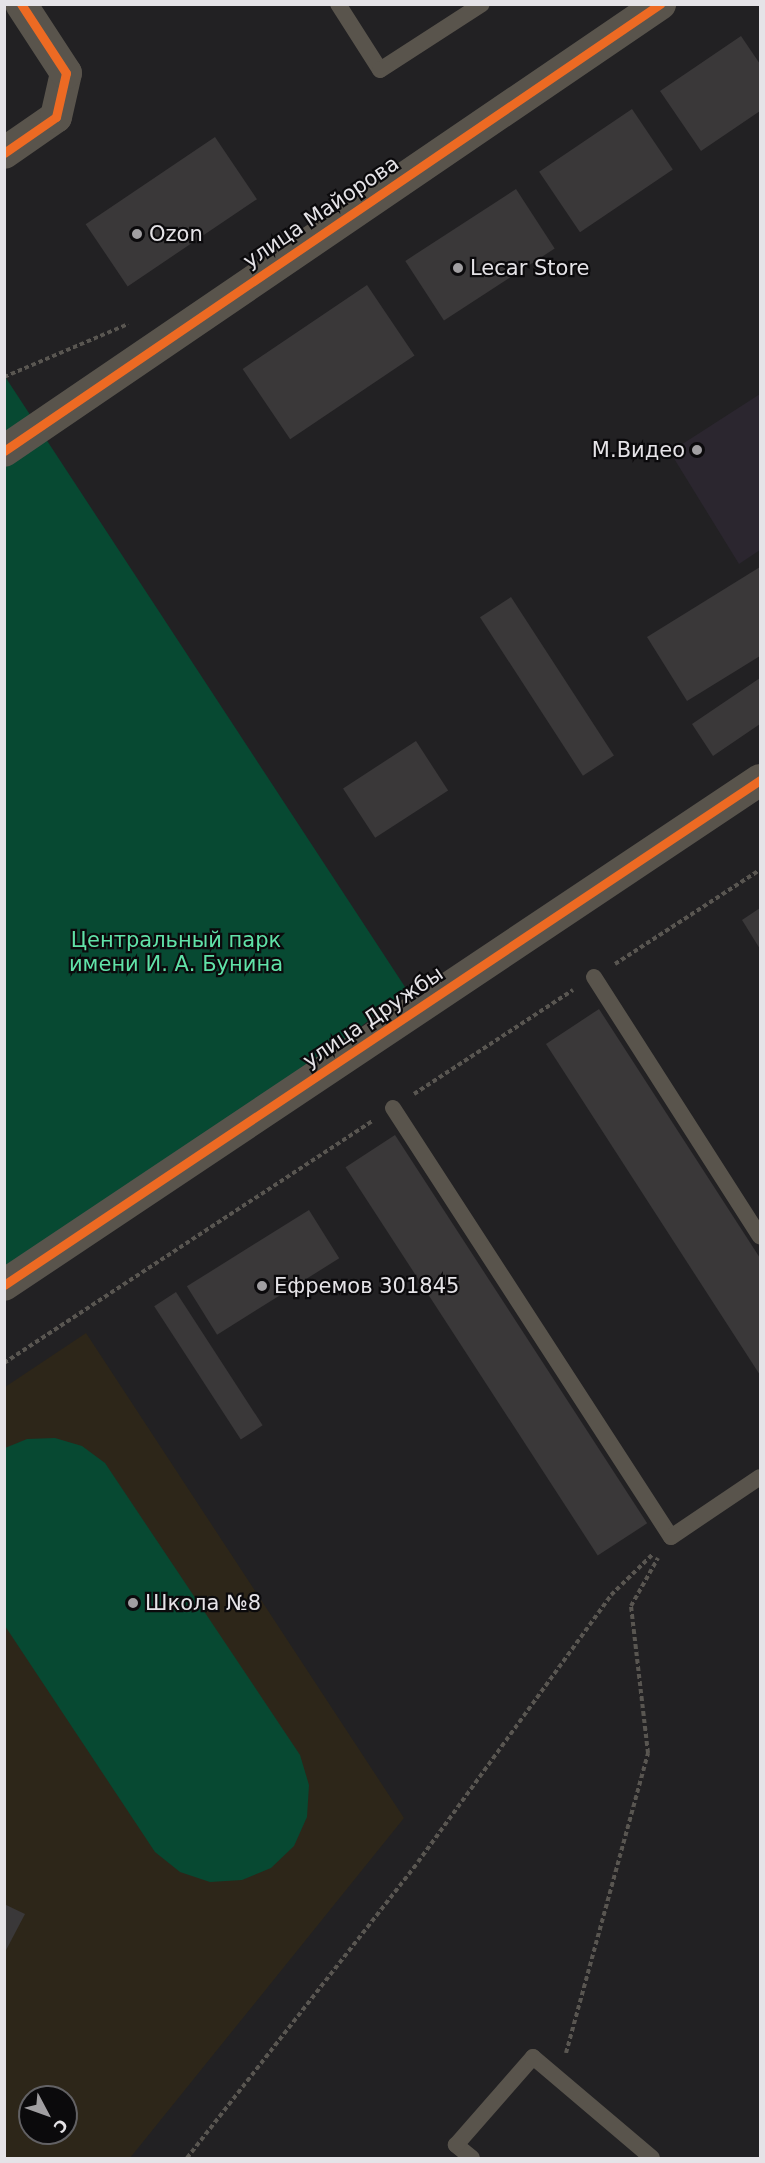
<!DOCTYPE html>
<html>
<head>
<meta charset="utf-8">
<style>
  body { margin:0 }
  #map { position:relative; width:765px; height:2163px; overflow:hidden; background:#222123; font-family:"DejaVu Sans",sans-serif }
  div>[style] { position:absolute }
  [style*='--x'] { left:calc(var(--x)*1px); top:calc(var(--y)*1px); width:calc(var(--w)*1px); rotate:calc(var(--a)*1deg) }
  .built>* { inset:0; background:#2b262f }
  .education>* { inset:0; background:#2d2619 }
  .green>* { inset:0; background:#074932 }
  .building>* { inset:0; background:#3a3839; transform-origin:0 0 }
  .path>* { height:4px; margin-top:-2px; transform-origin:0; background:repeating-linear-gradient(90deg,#595651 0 4.5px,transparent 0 7.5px) }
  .lane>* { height:16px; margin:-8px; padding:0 8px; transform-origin:8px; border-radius:8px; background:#59544c }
  .street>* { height:32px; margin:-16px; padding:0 16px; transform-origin:16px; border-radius:16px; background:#59544c }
  .cycleway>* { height:9px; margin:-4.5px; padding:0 4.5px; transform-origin:4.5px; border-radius:4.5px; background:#ed6a23 }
  .dots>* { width:16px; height:16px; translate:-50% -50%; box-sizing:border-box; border:3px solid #0b0a0c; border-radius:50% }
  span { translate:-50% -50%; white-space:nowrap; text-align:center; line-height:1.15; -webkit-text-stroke:4.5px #0b0a0c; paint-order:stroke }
  .street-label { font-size:21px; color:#e5e3e7 }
  .poi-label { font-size:21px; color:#e5e3e7 }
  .left { translate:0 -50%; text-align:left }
  .right { translate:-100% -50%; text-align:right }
  .park-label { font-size:21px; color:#60e2a8 }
  .frame { position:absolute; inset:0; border:6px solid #e5e3e7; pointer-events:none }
  .north { position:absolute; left:18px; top:2085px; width:60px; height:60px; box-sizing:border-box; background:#0b0a0c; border:2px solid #626164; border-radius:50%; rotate:131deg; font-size:16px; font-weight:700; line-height:24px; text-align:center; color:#e5e3e7 }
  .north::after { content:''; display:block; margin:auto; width:21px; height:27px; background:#a19fa2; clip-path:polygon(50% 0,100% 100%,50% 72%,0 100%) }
</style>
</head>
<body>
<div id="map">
  <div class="built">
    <i style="clip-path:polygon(760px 394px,760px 550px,739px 564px,670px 452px)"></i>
  </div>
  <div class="education">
    <i style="clip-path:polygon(evenodd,86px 1333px,404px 1818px,130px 2158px,5px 2158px,5px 1387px,86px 1333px,30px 2097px,66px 2097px,66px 2133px,30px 2133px,30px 2097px)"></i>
  </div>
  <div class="green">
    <i style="clip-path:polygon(4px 375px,407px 990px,194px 1159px,4px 1281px)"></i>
    <i style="clip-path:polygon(55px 1438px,82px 1446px,105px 1463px,300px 1755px,309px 1785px,307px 1817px,294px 1846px,271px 1868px,242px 1880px,210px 1882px,180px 1872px,155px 1852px,5px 1626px,5px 1448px,27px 1439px)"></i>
  </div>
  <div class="building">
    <i style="clip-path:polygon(741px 36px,760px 64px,760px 111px,701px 151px,660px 91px)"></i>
    <i style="left:632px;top:109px;width:73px;height:112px;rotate:56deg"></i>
    <i style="left:215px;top:137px;width:75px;height:156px;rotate:56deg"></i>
    <i style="left:516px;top:189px;width:71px;height:132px;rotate:57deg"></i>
    <i style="left:367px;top:285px;width:85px;height:150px;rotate:56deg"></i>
    <i style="clip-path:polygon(760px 567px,760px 656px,687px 701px,647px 637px)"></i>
    <i style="left:511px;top:597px;width:189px;height:37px;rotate:57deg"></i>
    <i style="clip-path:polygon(760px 678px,760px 724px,713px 756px,692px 724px)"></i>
    <i style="left:416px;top:741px;width:59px;height:87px;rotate:57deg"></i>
    <i style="clip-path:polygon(760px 908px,760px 949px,742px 920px)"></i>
    <i style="clip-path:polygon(599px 1009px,760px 1258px,760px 1375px,546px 1044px)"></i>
    <i style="left:395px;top:1135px;width:463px;height:59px;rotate:57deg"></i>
    <i style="left:309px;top:1210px;width:57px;height:144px;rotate:58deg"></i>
    <i style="left:176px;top:1292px;width:159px;height:26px;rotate:57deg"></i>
    <i style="clip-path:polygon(4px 1904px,25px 1914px,4px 1954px)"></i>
  </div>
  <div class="path">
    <i style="--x:4;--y:377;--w:135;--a:-23.1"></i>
    <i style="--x:615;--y:964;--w:173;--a:-33"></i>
    <i style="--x:414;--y:1094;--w:190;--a:-33.2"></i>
    <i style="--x:4;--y:1363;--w:440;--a:-33.3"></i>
    <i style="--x:566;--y:2053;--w:311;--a:-74.7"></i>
    <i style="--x:648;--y:1753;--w:148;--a:-96.6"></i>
    <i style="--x:631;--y:1606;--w:55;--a:-60.6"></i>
    <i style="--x:187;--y:2158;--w:375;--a:-52"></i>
    <i style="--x:418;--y:1862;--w:329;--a:-54.1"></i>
    <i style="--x:611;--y:1595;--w:59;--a:-44.3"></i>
  </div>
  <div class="lane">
    <i style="--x:338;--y:4;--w:78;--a:57.5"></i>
    <i style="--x:380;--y:70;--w:121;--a:-32.9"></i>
    <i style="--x:594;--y:977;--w:308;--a:57.4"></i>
    <i style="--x:393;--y:1108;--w:511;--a:57.06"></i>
    <i style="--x:671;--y:1537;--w:107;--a:-34"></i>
    <i style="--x:472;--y:2158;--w:21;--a:-141"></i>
    <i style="--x:456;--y:2145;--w:117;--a:-48.8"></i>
    <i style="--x:533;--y:2057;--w:156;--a:40.3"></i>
  </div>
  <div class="street">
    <i style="--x:4;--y:153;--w:63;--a:-34.7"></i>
    <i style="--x:56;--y:117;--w:45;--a:-77.2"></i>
    <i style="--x:66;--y:73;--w:82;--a:-123.1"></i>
    <i style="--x:4;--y:451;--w:794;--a:-34.27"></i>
    <i style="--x:4;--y:1285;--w:909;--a:-33.74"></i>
  </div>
  <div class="cycleway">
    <i style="--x:4;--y:153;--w:63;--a:-34.7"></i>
    <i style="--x:56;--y:117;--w:45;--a:-77.2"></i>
    <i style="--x:66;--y:73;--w:82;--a:-123.1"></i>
    <i style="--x:4;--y:451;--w:794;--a:-34.27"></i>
    <i style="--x:4;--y:1285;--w:909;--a:-33.74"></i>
  </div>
  <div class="dots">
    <i style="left:137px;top:234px;background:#a19fa2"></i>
    <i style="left:458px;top:268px;background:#a19fa2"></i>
    <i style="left:697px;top:450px;background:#a19fa2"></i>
    <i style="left:262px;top:1286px;background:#a19fa2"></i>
    <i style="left:133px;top:1603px;background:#a19fa2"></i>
  </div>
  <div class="street-label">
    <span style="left:321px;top:212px;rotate:-34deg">улица Майорова</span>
    <span style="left:373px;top:1017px;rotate:-34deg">улица Дружбы</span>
  </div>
  <div class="poi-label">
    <span class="left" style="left:149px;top:234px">Ozon</span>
    <span class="left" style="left:470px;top:268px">Lecar Store</span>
    <span class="right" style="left:685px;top:450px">М.Видео</span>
    <span class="left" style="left:274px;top:1286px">Ефремов 301845</span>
    <span class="left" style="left:145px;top:1603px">Школа №8</span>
  </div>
  <div class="park-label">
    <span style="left:176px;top:952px">Центральный парк<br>имени И. А. Бунина</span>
  </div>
  <div class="frame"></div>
  <div class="north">С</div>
</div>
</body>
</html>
